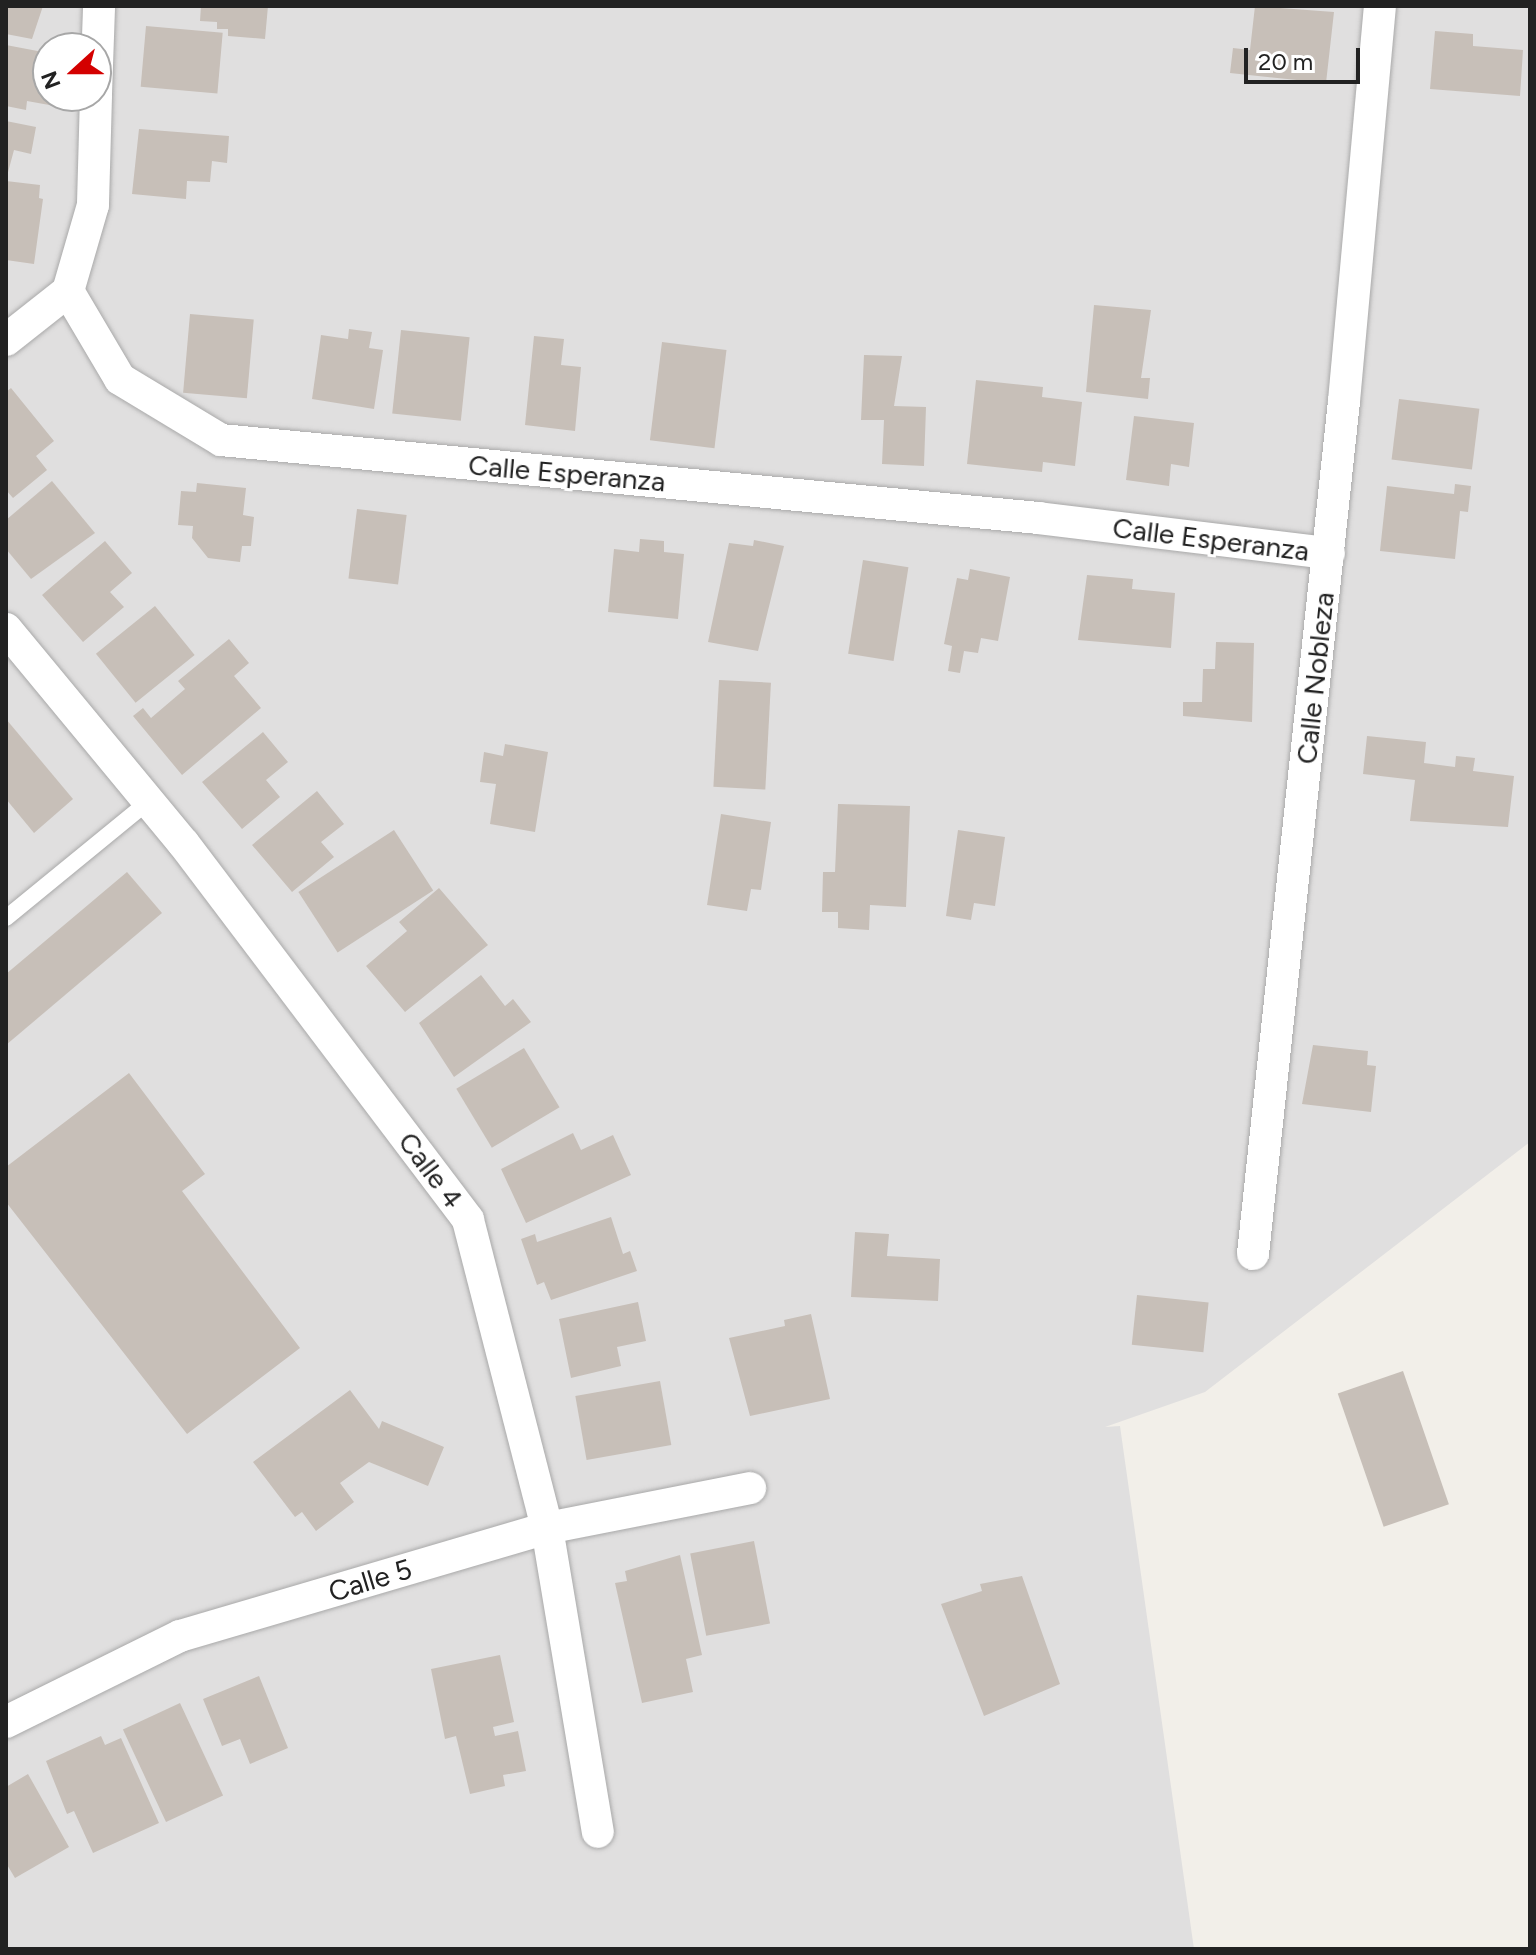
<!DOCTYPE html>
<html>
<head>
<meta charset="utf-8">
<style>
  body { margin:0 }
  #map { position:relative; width:1536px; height:1955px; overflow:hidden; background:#f2efe9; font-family:Figtree,sans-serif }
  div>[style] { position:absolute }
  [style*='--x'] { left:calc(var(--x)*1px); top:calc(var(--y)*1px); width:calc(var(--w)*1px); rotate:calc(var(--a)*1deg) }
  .residential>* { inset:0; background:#e0dfdf }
  .building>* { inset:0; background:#c7bfb8; transform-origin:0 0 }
  .roads { filter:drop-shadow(0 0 2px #a9a9a9) drop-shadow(0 0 2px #a9a9a9) }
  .service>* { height:16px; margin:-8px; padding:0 8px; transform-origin:8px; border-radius:8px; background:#fff }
  .minor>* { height:32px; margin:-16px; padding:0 16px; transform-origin:16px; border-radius:16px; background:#fff }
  span { translate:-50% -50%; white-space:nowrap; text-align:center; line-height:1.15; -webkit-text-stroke:6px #fff; paint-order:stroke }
  .street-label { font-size:28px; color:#222 }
  .frame { position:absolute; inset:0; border:8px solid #222; pointer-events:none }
  .north { position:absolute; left:32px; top:32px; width:80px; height:80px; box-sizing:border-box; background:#fff; border:2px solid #a7a7a7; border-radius:50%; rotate:249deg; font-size:22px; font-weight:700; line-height:32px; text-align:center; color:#222 }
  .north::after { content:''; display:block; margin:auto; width:28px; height:36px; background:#d40000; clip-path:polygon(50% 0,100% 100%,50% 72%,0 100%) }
  .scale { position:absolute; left:1244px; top:48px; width:116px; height:36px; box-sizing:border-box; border:4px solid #222; border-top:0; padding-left:10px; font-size:24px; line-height:28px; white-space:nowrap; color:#222; -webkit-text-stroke:6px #fff; paint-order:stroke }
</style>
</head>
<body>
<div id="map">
  <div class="residential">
    <i style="clip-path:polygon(evenodd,6px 6px,1530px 6px,1530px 1142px,1205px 1392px,1105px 1427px,1120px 1426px,1194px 1949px,6px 1949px,6px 6px,48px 48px,96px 48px,96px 96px,48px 96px,48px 48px)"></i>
  </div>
  <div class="building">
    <i style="clip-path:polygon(6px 6px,43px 6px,32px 39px,6px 34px)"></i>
    <i style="clip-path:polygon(201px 6px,268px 6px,265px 39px,228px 36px,228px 29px,217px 29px,217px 22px,200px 21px)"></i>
    <i style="clip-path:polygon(1255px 6px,1334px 12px,1326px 83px,1230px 73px,1233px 48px,1250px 50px)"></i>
    <i style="left:146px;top:26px;width:77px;height:61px;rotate:5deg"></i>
    <i style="clip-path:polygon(1435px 31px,1473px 34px,1473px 46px,1523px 50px,1520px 96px,1430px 89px)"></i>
    <i style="clip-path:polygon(6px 45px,48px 53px,48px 96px,67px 96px,66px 108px,27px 101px,26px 110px,6px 106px)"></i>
    <i style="clip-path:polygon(6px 121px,36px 127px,31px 154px,14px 150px,7px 176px)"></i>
    <i style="clip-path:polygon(139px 129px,229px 136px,227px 163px,212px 161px,210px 182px,187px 181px,186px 199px,132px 194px)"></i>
    <i style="clip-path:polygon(6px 181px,40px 185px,39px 198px,43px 199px,34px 264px,6px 260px)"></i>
    <i style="clip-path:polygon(1094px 305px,1151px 310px,1141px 378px,1150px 378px,1148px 399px,1086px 392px)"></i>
    <i style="left:190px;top:314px;width:64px;height:79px;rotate:5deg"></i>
    <i style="clip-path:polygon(349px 329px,372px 332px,369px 348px,383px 350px,374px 409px,312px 399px,321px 335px,348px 339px)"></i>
    <i style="left:401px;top:330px;width:69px;height:84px;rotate:6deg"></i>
    <i style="clip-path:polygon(534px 336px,564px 339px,561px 365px,581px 367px,575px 431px,525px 425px)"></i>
    <i style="left:662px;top:342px;width:65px;height:99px;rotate:7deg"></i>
    <i style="clip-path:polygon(864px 355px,902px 356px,894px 406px,926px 407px,924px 466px,882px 464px,884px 420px,861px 420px)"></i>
    <i style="clip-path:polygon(976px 380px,1043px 387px,1042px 397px,1082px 402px,1075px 466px,1043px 462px,1042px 472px,967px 464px)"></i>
    <i style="clip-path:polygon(11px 388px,54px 441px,36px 456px,47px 470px,13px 498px,6px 490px,6px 392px)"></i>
    <i style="left:1399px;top:399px;width:81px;height:61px;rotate:7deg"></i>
    <i style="clip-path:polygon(1134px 416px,1194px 423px,1189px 467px,1171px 464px,1169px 486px,1126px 480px)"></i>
    <i style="clip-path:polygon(52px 481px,95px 533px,31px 579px,6px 549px,6px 520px)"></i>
    <i style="clip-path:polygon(197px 483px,246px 488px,243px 515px,254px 517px,251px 546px,242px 546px,240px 562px,208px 558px,192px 538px,193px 526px,178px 525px,181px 491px,196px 492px)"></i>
    <i style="clip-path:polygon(1455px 484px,1471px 486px,1468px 512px,1460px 511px,1455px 559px,1380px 551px,1387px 486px,1454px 494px)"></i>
    <i style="left:357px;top:509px;width:50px;height:70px;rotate:7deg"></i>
    <i style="clip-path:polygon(640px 539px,664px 541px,664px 552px,684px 554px,678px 619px,608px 612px,614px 549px,639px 552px)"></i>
    <i style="clip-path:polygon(754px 540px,784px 546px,758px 651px,708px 642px,729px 543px,753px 546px)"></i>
    <i style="clip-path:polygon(105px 541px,132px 573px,110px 592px,124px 607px,83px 642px,42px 595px)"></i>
    <i style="left:863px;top:560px;width:46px;height:95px;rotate:9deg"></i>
    <i style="clip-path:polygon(970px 569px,1010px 577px,998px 641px,981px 638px,978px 653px,964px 651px,960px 673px,948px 671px,952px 646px,944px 644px,957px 578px,968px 580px)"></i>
    <i style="clip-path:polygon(1087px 575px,1133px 579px,1132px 589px,1175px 593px,1171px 648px,1078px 640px)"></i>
    <i style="left:155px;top:606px;width:63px;height:76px;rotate:51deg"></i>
    <i style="clip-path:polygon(229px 639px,249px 663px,234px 676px,261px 708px,182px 775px,133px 716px,143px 708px,151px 718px,185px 689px,178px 681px)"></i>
    <i style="clip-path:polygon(1216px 642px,1254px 643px,1252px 722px,1183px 716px,1183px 702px,1202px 702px,1203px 669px,1215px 669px)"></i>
    <i style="left:719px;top:680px;width:52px;height:107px;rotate:3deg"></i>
    <i style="clip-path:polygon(6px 719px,73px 799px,34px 833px,6px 799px)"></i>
    <i style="clip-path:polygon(263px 732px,288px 762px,266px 780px,280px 797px,242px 829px,202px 782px)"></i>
    <i style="clip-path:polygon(1367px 736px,1426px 742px,1424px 763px,1455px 767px,1456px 756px,1475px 758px,1473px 771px,1514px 776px,1508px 827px,1410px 821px,1415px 780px,1363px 774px)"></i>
    <i style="clip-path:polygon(505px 744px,548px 752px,535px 832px,490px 824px,496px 784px,480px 782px,484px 752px,503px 756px)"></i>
    <i style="clip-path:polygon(317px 791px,344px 824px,321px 842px,334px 857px,292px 892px,252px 845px)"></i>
    <i style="clip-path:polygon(838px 804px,910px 806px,906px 907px,870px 905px,869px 930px,838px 928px,838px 912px,822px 912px,823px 872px,835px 872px)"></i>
    <i style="clip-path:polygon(721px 814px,771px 822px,761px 890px,751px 889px,747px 911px,707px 905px)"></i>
    <i style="left:394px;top:830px;width:72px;height:114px;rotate:57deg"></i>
    <i style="clip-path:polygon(958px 830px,1005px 837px,995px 906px,974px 903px,971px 920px,946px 916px)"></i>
    <i style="clip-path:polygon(127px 872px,162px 913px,6px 1045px,6px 974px)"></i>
    <i style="clip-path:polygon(439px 888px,488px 945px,405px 1012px,366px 966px,407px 931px,399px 922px)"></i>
    <i style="clip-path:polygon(481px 975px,505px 1006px,513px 999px,531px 1022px,454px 1077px,419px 1023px)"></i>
    <i style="clip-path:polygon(1313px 1045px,1368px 1051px,1367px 1065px,1376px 1066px,1371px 1112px,1302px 1104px)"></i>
    <i style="left:524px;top:1048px;width:69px;height:79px;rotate:59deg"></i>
    <i style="clip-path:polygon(129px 1073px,205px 1174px,182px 1191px,300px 1348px,187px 1434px,6px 1202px,6px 1167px)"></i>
    <i style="clip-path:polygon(573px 1133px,581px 1150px,613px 1135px,631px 1175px,526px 1223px,501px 1169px)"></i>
    <i style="clip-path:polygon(611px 1217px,623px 1254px,630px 1251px,637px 1271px,551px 1300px,544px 1282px,537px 1285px,521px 1239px,535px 1234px,537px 1242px)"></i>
    <i style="clip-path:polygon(855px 1232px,889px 1234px,887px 1256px,940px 1259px,938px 1301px,851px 1297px)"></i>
    <i style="left:1137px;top:1295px;width:72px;height:50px;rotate:6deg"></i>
    <i style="clip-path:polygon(638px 1302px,646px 1341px,617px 1347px,621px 1366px,571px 1378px,559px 1319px)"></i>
    <i style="clip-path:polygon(811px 1314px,830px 1399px,750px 1416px,729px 1338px,785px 1326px,784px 1320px)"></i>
    <i style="left:1403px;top:1371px;width:141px;height:69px;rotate:71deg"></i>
    <i style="left:660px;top:1381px;width:65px;height:86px;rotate:80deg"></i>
    <i style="clip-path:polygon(350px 1390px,379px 1429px,382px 1421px,444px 1447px,428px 1486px,369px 1462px,340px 1483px,354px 1502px,316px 1531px,302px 1512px,295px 1517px,253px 1462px)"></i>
    <i style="left:754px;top:1541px;width:84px;height:65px;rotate:79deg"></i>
    <i style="clip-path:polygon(680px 1555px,702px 1655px,686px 1659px,693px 1692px,642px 1703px,615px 1583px,627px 1581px,625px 1571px)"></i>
    <i style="clip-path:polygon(1022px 1576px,1060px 1684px,984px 1716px,941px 1604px,982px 1591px,980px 1584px)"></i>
    <i style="clip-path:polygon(500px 1655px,514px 1722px,493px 1727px,495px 1736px,518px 1731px,526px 1771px,503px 1775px,505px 1786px,470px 1794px,456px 1736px,445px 1739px,431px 1669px)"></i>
    <i style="clip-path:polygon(259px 1676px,288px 1748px,250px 1764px,240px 1739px,222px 1746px,203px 1699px)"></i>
    <i style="left:180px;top:1703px;width:102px;height:63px;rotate:65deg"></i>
    <i style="clip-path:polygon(101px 1736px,105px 1745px,121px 1738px,159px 1823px,93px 1853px,74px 1811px,67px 1814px,46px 1761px)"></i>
    <i style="clip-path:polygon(28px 1774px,69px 1847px,15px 1878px,6px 1863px,6px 1787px)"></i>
  </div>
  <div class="roads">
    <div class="service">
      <i style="--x:6;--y:918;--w:185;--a:-39.3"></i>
    </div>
    <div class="minor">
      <i style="--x:96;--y:94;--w:88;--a:-88"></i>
      <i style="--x:96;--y:96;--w:109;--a:91.6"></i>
      <i style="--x:93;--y:205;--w:90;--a:106.2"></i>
      <i style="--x:68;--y:291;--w:102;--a:59.4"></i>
      <i style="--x:120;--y:379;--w:118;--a:31.1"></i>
      <i style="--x:221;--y:440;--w:821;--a:5.45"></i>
      <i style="--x:1038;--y:518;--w:293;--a:6.9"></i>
      <i style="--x:6;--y:340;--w:79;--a:-38.3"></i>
      <i style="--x:6;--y:629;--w:279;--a:50.4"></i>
      <i style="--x:184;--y:844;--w:471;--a:52.9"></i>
      <i style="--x:468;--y:1220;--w:318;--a:75.6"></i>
      <i style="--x:547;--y:1528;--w:308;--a:80.5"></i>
      <i style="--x:1253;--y:1254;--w:858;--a:-83.91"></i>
      <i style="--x:1344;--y:401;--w:397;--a:-84.8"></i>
      <i style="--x:6;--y:1722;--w:194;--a:-26.3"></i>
      <i style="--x:180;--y:1636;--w:383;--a:-16.4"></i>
      <i style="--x:547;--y:1528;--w:207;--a:-11.1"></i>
    </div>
  </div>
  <div class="street-label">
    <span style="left:567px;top:473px;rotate:5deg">Calle Esperanza</span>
    <span style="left:1211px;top:539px;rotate:7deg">Calle Esperanza</span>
    <span style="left:1315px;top:678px;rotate:-84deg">Calle Nobleza</span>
    <span style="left:431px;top:1170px;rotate:53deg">Calle 4</span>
    <span style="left:370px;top:1580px;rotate:-17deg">Calle 5</span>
  </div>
  <div class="frame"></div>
  <div class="north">N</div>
  <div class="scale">20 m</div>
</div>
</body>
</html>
